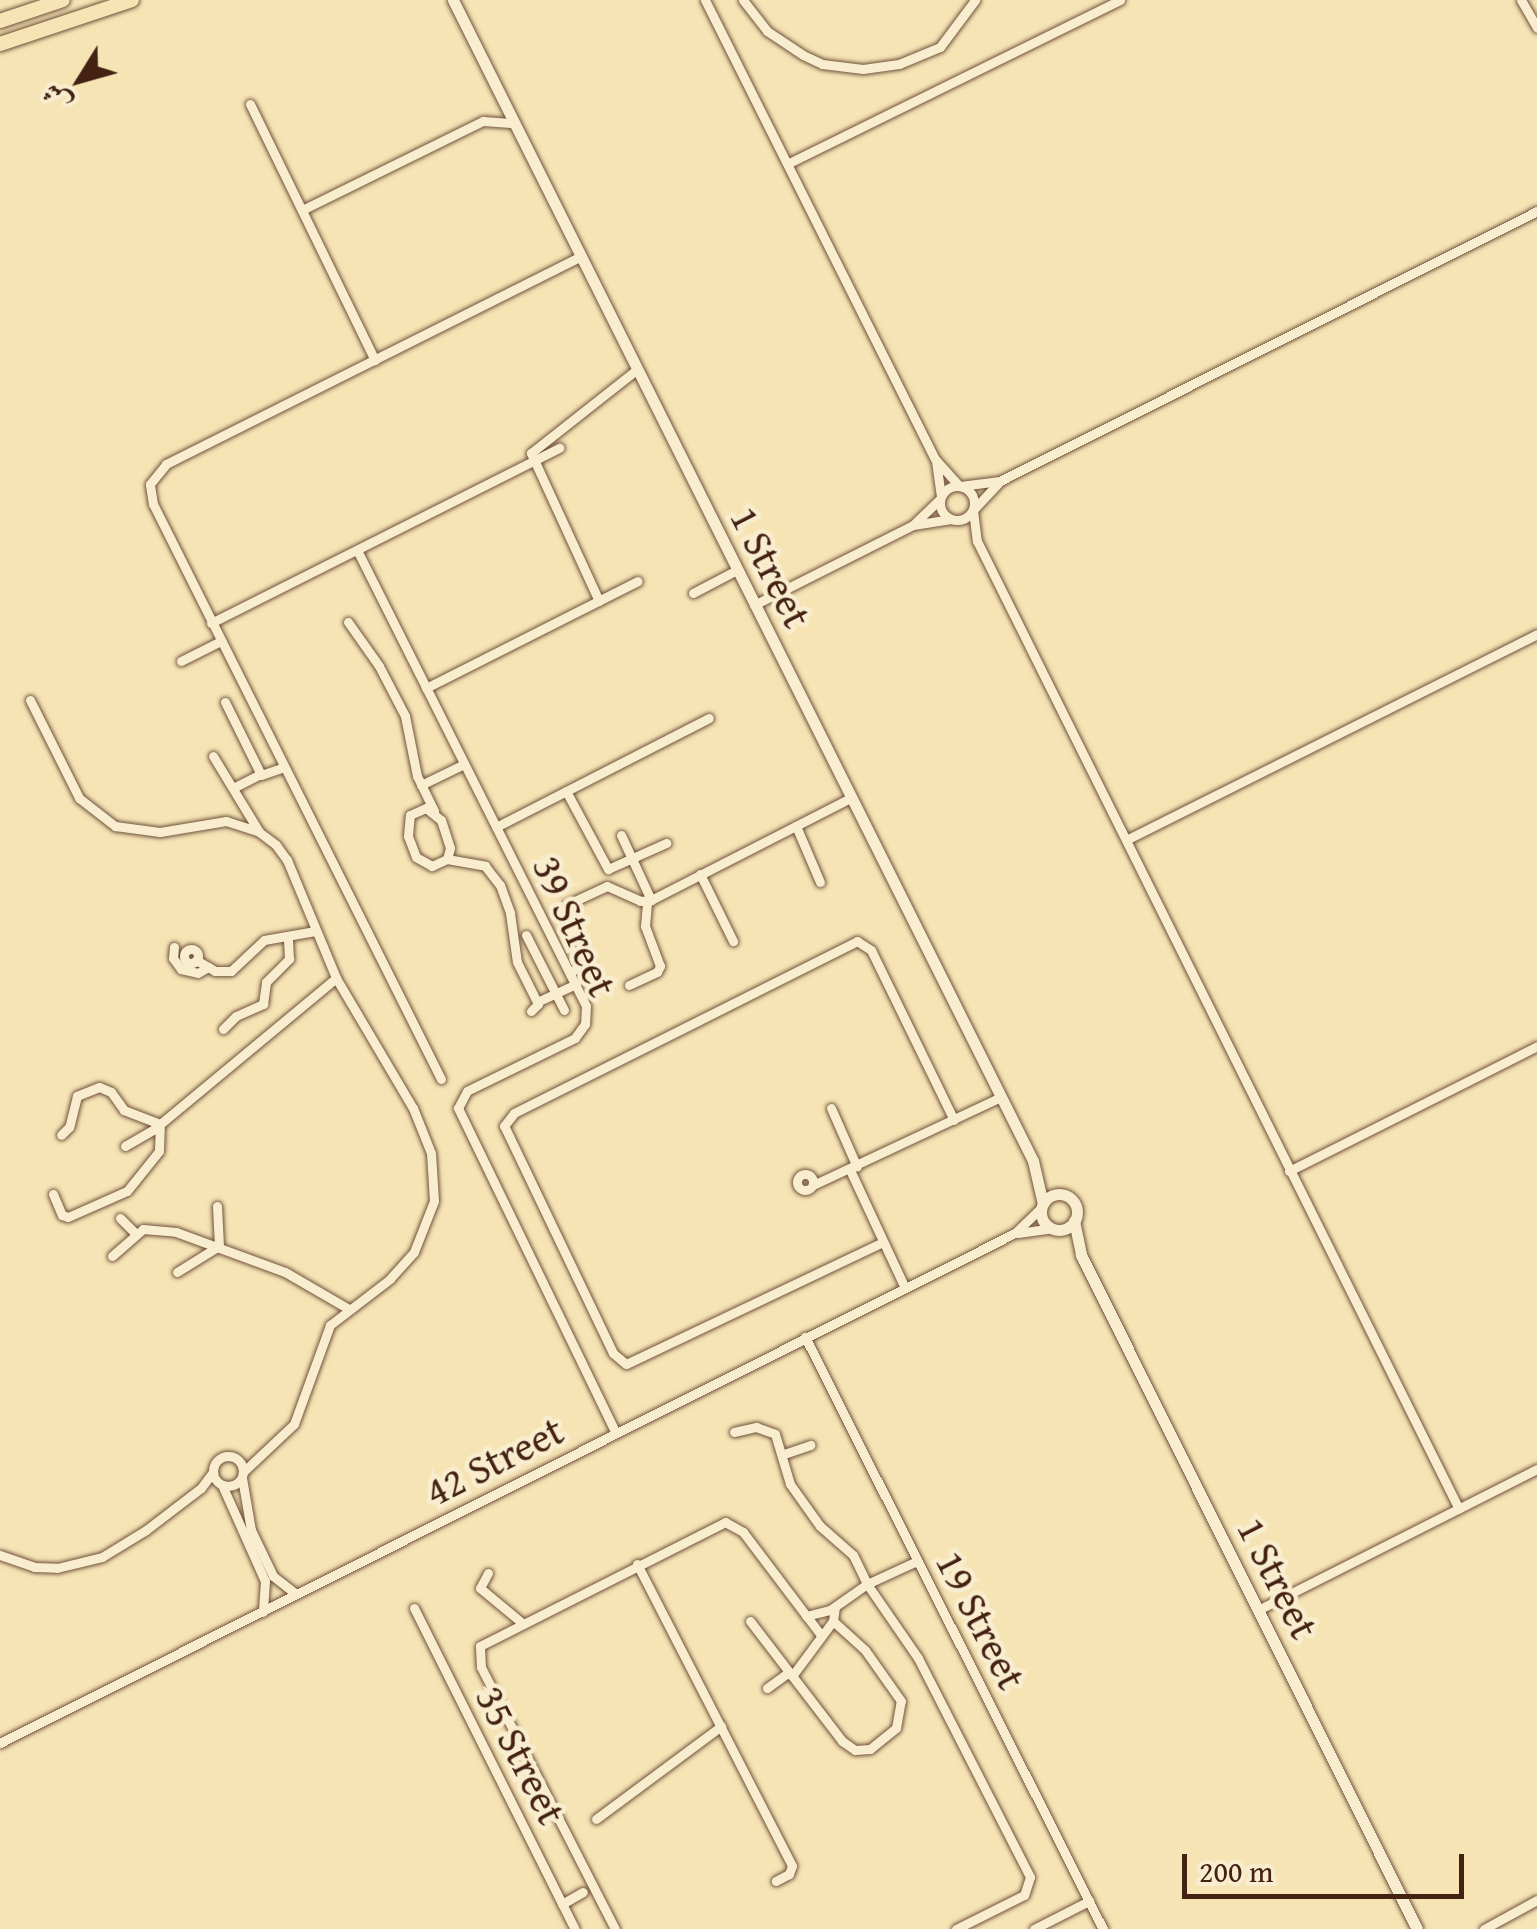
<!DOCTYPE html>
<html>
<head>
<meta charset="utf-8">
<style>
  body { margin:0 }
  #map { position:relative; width:1537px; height:1929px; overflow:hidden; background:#f6e4b5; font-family:"Gentium Book Plus",Amiri,serif }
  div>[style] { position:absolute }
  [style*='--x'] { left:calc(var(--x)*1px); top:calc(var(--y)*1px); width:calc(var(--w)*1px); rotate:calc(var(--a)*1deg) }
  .roads { filter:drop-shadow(0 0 2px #70523c) drop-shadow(0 0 2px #70523c) }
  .street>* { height:9px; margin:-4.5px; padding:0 4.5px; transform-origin:4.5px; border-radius:4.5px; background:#f9edcf }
  .street>.ring { margin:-4.5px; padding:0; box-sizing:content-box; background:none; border:9px solid #f9edcf; border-radius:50% }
  .secondary>* { height:11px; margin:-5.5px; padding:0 5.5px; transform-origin:5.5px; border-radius:5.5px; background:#f9edcf }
  .secondary>.ring { margin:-5.5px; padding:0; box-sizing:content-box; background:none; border:11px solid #f9edcf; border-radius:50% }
  .primary>* { height:14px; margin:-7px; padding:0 7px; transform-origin:7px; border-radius:7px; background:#f6e4b5 }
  span { translate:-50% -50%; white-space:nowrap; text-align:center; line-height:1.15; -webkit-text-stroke:9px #f9edcf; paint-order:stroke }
  .street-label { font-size:40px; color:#432113 }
  .north { position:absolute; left:30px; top:30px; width:100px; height:100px; -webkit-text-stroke:8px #f9edcf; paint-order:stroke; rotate:233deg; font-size:28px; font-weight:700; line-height:40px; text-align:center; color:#432113 }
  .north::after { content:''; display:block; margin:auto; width:35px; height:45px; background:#432113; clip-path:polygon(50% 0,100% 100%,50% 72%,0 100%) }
  .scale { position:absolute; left:1182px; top:1854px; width:282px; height:45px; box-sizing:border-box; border:5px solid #432113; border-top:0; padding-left:12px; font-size:30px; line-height:35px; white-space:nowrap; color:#432113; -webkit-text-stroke:8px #f9edcf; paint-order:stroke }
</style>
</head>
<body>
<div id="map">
  <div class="roads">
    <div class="street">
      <i style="--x:705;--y:0;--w:513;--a:63.39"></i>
      <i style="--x:935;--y:459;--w:36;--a:48"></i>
      <i style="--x:743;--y:0;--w:39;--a:52"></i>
      <i style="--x:767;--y:31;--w:43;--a:33.7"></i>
      <i style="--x:803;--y:55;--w:21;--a:25"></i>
      <i style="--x:822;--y:64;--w:41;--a:7"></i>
      <i style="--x:863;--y:69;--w:36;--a:-8"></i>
      <i style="--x:899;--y:64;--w:44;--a:-22.5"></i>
      <i style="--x:940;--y:47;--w:59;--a:-53.3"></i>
      <i style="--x:1521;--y:0;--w:32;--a:60"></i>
      <i style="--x:250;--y:104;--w:285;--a:64"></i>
      <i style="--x:789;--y:163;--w:369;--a:-26.2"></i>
      <i style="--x:302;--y:210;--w:202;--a:-26.2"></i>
      <i style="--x:483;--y:121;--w:31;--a:4"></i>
      <i style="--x:936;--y:461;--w:34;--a:82"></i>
      <i class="ring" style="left:940px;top:486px;width:25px;height:25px"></i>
      <i style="--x:960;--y:486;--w:40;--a:-7.1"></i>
      <i style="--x:1000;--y:481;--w:601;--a:-26.69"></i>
      <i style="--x:975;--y:508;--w:34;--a:-47"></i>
      <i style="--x:973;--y:510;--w:31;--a:83"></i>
      <i style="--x:977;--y:541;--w:1081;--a:63.53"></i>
      <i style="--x:915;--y:523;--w:35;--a:-44"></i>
      <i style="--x:357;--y:550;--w:510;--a:63.33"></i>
      <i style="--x:586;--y:1006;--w:18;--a:93"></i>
      <i style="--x:585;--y:1024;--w:17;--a:126"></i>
      <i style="--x:575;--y:1038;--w:120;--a:153.9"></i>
      <i style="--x:467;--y:1091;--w:19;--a:118"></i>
      <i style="--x:458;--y:1108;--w:361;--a:64.1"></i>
      <i style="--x:693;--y:593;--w:50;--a:-27.6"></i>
      <i style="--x:599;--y:601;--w:163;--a:-114.7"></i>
      <i style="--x:531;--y:453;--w:134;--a:-38.3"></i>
      <i style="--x:754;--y:605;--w:178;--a:-26.7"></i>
      <i style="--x:913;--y:525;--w:37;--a:-9"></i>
      <i style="--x:348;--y:622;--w:54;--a:54.8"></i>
      <i style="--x:379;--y:666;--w:56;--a:62.5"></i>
      <i style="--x:405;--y:716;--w:61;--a:78.7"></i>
      <i style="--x:417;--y:776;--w:39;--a:64"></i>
      <i style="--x:211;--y:623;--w:390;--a:-26.7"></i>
      <i style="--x:181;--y:661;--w:45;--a:-26.6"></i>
      <i style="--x:426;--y:688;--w:237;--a:-26.8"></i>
      <i style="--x:30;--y:700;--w:110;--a:63.4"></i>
      <i style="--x:79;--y:798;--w:46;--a:37.9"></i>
      <i style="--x:115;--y:826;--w:45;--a:7.6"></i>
      <i style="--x:160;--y:832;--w:67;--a:-9.5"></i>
      <i style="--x:226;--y:821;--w:35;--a:18"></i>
      <i style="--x:259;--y:832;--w:21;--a:37"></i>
      <i style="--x:276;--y:845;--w:19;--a:54"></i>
      <i style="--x:287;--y:860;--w:128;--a:67.4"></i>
      <i style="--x:336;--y:978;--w:151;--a:59.4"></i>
      <i style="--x:413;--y:1108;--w:48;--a:68.2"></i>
      <i style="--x:431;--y:1153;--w:48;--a:86.4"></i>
      <i style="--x:434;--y:1201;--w:55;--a:111.4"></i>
      <i style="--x:414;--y:1252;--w:36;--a:132"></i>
      <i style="--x:390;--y:1279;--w:76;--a:142.5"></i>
      <i style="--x:330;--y:1325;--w:105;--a:110"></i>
      <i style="--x:294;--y:1424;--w:70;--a:136.7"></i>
      <i style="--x:225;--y:702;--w:81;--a:63.7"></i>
      <i style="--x:261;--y:775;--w:24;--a:-19"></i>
      <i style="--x:213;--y:756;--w:87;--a:58.7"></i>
      <i style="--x:421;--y:785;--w:48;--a:-26"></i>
      <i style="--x:235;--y:787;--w:28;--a:-27"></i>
      <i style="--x:566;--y:791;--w:89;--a:61.7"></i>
      <i style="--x:608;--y:869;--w:64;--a:-24.1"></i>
      <i style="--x:426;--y:808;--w:19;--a:39"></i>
      <i style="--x:441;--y:820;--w:29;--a:72"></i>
      <i style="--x:450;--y:848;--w:11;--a:105"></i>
      <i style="--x:447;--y:859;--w:17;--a:155"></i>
      <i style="--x:432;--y:866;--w:18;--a:-151"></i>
      <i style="--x:416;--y:857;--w:22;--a:-111"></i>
      <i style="--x:408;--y:836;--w:21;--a:-85"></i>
      <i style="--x:410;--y:815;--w:17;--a:-24"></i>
      <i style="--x:796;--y:826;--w:61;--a:66.8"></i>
      <i style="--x:496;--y:827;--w:239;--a:-27.1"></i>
      <i style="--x:621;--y:835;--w:72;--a:65.2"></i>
      <i style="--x:1128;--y:839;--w:457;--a:-26.6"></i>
      <i style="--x:447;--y:859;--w:39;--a:10"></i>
      <i style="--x:485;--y:866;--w:24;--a:52"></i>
      <i style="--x:500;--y:885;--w:30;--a:70"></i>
      <i style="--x:510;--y:913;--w:49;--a:81.9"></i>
      <i style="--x:517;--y:962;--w:47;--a:63.4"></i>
      <i style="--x:538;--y:1004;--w:10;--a:135"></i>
      <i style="--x:700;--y:874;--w:75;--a:63.8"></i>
      <i style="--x:526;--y:935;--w:84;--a:63.1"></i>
      <i style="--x:174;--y:947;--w:11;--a:95"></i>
      <i style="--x:173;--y:958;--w:14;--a:54"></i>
      <i style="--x:181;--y:969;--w:17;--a:13"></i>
      <i style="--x:198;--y:973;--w:12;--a:-31"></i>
      <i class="ring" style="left:184px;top:949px;width:5px;height:5px"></i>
      <i style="--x:196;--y:960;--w:22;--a:30"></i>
      <i style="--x:215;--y:971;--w:16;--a:0"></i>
      <i style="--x:231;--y:971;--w:45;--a:-43.2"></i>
      <i style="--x:264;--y:940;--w:52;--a:-10"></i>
      <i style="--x:570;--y:972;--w:21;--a:-28"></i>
      <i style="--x:589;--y:962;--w:58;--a:-115.7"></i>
      <i style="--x:564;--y:910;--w:5;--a:-68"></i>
      <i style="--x:566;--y:905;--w:45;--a:-24.9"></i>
      <i style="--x:607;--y:886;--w:36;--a:24"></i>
      <i style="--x:640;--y:901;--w:11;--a:-5"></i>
      <i style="--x:651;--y:900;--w:224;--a:-27.1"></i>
      <i style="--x:629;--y:985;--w:31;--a:-25"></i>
      <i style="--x:657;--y:972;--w:7;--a:-63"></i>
      <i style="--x:660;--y:966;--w:43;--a:-110.6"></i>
      <i style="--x:645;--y:926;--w:25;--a:-85"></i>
      <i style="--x:537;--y:1002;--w:43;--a:-24.8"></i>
      <i style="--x:223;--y:1029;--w:18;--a:-45"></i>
      <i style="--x:236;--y:1016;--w:30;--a:-24"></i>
      <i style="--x:263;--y:1004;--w:22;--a:-82"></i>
      <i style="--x:266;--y:982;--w:33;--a:-45"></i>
      <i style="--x:289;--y:959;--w:22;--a:-93"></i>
      <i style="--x:441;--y:1079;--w:643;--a:-116.6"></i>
      <i style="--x:153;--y:504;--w:20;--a:-99"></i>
      <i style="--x:150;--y:484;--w:26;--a:-51"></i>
      <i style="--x:166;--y:464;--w:462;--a:-26.6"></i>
      <i style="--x:831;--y:1108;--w:64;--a:66.2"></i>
      <i style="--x:125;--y:1146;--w:32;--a:-30"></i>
      <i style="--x:153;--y:1130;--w:238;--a:-39.7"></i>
      <i style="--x:850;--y:1170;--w:130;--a:65"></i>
      <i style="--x:1289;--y:1171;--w:278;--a:-26.7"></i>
      <i class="ring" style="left:797px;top:1174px;width:7px;height:7px"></i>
      <i style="--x:813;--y:1185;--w:208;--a:-25.1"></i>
      <i style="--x:53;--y:1194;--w:23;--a:67"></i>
      <i style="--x:62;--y:1215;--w:6;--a:18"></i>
      <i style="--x:68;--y:1217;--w:64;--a:-23.8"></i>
      <i style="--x:127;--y:1191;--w:51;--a:-51.3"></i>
      <i style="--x:159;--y:1151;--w:27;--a:-88"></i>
      <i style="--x:160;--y:1124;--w:39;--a:-159"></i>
      <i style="--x:124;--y:1110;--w:22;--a:-126"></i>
      <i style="--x:111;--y:1092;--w:13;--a:-157"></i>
      <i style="--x:99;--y:1087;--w:24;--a:158"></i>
      <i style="--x:77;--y:1096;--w:32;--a:104"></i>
      <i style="--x:69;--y:1127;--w:11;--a:135"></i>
      <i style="--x:120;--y:1218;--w:23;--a:45"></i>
      <i style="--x:1018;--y:1233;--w:34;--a:-8"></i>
      <i style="--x:883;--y:1242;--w:284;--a:154.6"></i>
      <i style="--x:626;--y:1364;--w:17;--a:-140"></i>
      <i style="--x:613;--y:1353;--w:252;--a:-115.6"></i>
      <i style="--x:504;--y:1126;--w:16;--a:-52"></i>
      <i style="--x:514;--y:1113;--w:384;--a:-26.6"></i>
      <i style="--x:857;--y:941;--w:17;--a:33"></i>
      <i style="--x:871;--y:950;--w:189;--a:64"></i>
      <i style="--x:112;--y:1256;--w:41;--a:-41.1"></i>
      <i style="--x:143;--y:1229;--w:33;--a:5"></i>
      <i style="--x:176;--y:1232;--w:116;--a:20.2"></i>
      <i style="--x:285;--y:1272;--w:72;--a:30.1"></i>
      <i style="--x:177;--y:1272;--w:49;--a:-31.8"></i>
      <i style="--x:219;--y:1246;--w:40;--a:-92.9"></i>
      <i style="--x:805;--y:1337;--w:663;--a:63.28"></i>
      <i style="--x:734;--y:1432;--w:23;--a:-13"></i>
      <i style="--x:756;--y:1427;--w:20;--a:20"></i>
      <i style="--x:775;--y:1434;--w:52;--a:73.3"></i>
      <i style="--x:790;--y:1484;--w:52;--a:54.5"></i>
      <i style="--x:820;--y:1526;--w:44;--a:41.3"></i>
      <i style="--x:853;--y:1555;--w:32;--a:64"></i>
      <i style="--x:867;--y:1584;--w:90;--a:55.4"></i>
      <i style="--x:918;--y:1658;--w:246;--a:62.9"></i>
      <i style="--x:1030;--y:1877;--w:19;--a:108"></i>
      <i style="--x:1024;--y:1895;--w:76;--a:153.4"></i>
      <i style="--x:784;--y:1454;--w:28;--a:-19"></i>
      <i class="ring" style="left:213px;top:1456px;width:21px;height:21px"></i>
      <i style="--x:242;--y:1478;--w:53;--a:80.2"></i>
      <i style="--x:251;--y:1530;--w:51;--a:64.4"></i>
      <i style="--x:273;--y:1576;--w:29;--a:38"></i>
      <i style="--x:222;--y:1485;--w:105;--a:65.9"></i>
      <i style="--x:265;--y:1581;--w:31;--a:94"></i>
      <i style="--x:0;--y:1555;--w:36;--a:19"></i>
      <i style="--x:34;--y:1567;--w:23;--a:2"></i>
      <i style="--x:57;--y:1568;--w:46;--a:-13.7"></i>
      <i style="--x:102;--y:1557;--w:52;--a:-31.5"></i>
      <i style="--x:146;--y:1530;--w:69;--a:-37.4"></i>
      <i style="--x:201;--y:1488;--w:20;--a:-53"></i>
      <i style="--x:637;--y:1564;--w:339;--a:62.8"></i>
      <i style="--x:792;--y:1866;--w:9;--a:111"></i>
      <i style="--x:789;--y:1874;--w:15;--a:152"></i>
      <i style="--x:488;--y:1573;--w:17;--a:118"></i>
      <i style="--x:480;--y:1588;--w:53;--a:39.7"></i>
      <i style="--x:414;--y:1608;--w:359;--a:63.4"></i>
      <i style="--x:1258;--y:1610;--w:313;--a:-26.8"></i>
      <i style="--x:806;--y:1616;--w:25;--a:-14"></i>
      <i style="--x:830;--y:1610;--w:45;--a:-35.1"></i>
      <i style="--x:867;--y:1584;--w:55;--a:-24.7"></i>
      <i style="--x:750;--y:1621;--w:151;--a:52.5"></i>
      <i style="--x:842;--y:1741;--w:16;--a:35"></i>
      <i style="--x:855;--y:1750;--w:15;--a:-4"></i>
      <i style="--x:870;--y:1749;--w:33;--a:-39"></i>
      <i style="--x:896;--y:1728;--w:27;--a:-80"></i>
      <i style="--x:901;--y:1701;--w:62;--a:-125.2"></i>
      <i style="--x:865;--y:1650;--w:43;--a:-137.8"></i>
      <i style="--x:792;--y:1676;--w:69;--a:-53.3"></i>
      <i style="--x:833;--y:1621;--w:14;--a:-82"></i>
      <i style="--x:767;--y:1688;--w:27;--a:-36"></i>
      <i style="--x:0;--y:1743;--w:1136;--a:-26.68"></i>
      <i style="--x:1015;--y:1233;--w:37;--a:-44"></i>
      <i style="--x:596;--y:1819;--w:156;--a:-36.6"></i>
      <i style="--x:562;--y:1904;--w:24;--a:-30"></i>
      <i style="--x:615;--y:1929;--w:294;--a:-117.1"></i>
      <i style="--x:481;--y:1667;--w:21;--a:-93"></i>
      <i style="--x:480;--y:1646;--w:275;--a:-26.8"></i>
      <i style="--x:725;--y:1522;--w:21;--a:29"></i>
      <i style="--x:743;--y:1532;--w:129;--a:52.9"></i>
      <i style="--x:1034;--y:1929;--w:62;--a:-27"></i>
      <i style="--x:1484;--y:1929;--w:60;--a:-28.7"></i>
    </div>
    <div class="secondary">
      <i style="--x:453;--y:0;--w:1298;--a:63.45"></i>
      <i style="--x:1033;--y:1161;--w:44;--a:76.9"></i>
      <i class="ring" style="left:1041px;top:1194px;width:25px;height:25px"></i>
      <i style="--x:1074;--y:1221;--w:35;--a:78"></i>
      <i style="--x:1081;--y:1255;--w:753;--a:63.5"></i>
    </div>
    <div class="primary">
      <i style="--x:0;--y:21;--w:66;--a:-18.4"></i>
      <i style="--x:0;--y:44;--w:139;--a:-18.4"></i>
    </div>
  </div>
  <div class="street-label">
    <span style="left:771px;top:567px;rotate:63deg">1 Street</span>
    <span style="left:575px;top:926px;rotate:66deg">39 Street</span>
    <span style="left:494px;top:1461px;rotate:-27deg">42 Street</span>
    <span style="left:1278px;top:1578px;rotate:63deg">1 Street</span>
    <span style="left:981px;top:1620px;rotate:63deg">19 Street</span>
    <span style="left:521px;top:1755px;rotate:63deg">35 Street</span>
  </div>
  <div class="north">ش</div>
  <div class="scale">200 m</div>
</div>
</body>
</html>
